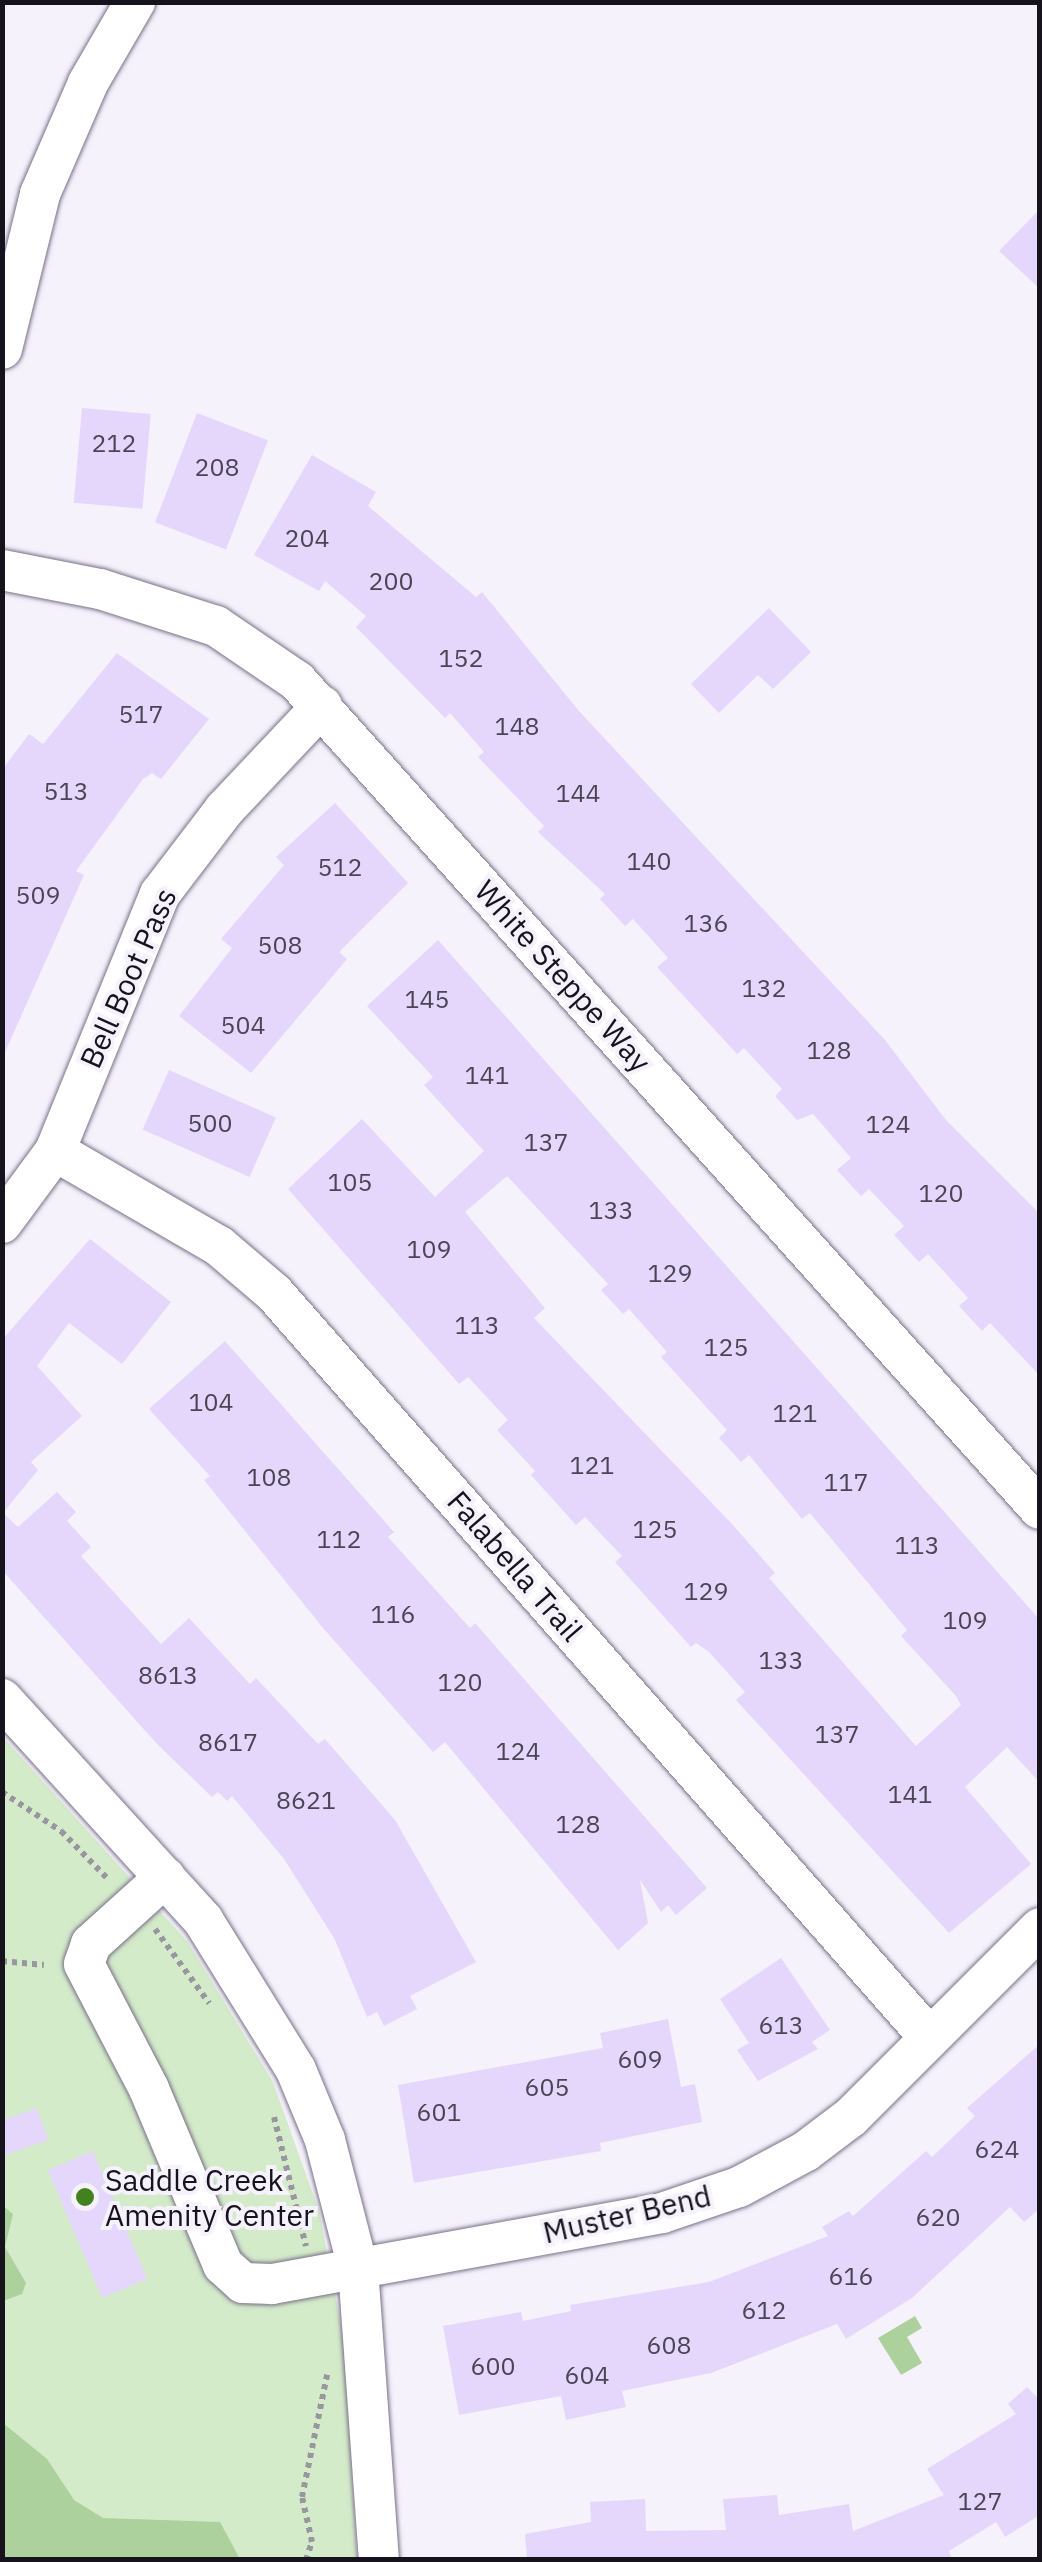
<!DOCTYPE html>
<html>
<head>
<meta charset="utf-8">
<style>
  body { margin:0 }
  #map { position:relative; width:1042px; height:2562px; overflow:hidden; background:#f6f2fc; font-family:"IBM Plex Sans",sans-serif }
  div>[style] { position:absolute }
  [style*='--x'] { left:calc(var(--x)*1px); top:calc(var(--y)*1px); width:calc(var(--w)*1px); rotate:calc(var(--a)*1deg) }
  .green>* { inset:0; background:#d4ebca }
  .water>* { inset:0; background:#acd19c }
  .building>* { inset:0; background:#e5d7fb; transform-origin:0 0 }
  .path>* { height:6px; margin-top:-3px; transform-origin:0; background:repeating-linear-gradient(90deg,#9a96a0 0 5px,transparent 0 10px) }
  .roads { filter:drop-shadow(0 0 2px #797187) drop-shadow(0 0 2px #797187) }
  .minor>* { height:40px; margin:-20px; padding:0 20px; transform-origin:20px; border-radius:20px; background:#fff }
  .dots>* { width:28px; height:28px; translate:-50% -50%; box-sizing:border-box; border:5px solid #f6f2fc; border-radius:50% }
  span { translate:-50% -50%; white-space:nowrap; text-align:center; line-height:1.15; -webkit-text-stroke:8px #f6f2fc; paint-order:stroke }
  .number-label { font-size:25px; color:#4a4454 }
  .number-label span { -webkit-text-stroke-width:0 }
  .street-label { font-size:30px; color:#17131c }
  .poi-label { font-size:30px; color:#17131c }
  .left { translate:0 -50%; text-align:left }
  .frame { position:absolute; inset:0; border:5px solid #17131c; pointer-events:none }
</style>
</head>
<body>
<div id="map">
  <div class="green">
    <i style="clip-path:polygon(2px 1736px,187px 1941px,273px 2082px,319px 2211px,344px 2341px,357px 2559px,3px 2559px)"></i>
  </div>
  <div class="water">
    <i style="clip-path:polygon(2px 2205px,13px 2214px,5px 2247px,26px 2283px,22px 2294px,3px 2301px)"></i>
    <i style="clip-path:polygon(915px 2316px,922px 2328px,907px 2337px,922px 2363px,901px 2375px,878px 2338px)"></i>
    <i style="clip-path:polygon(3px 2423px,47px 2459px,74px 2500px,103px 2518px,220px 2522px,240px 2559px,3px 2559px)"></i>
  </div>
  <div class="building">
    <i style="clip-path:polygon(1040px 209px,1040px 289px,999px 251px)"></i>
    <i style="left:82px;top:408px;width:69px;height:95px;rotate:5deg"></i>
    <i style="left:197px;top:413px;width:76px;height:117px;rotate:21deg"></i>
    <i style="clip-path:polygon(312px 455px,376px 492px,368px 506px,476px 597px,482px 592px,579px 711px,885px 1040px,946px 1120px,1040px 1214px,1040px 1376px,990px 1323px,982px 1331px,959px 1306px,968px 1298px,928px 1254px,919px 1262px,894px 1235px,904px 1226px,869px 1189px,861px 1196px,837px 1170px,851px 1158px,813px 1114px,797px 1120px,775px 1096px,782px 1089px,744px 1048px,737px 1054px,657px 967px,668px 958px,633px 919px,625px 926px,600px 899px,605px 894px,538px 832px,544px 826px,478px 757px,484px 752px,450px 713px,445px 718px,356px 627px,366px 616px,325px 581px,319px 591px,254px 555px)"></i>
    <i style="clip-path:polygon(769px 608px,811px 652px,773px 689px,758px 675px,719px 713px,691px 684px)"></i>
    <i style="clip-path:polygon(117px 653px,209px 719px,161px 779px,152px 773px,143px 779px,76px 871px,84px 875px,2px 1059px,2px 770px,29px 734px,43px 744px)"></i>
    <i style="clip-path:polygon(335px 803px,408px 883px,339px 952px,347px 959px,251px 1073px,179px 1016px,232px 948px,221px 939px,284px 865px,276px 857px)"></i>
    <i style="clip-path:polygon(evenodd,438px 940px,1040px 1620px,1040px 1783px,1007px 1747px,965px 1787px,1031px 1864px,949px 1933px,736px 1700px,745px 1692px,709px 1652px,696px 1643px,691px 1647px,615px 1562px,622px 1556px,585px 1517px,576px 1525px,531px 1475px,535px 1471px,497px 1430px,508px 1420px,468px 1377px,459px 1384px,288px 1189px,362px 1119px,435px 1197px,484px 1151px,424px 1085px,433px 1077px,367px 1006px,438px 940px,507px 1176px,608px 1284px,601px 1290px,623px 1314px,629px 1309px,667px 1352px,661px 1357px,727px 1430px,719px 1438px,741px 1462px,749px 1455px,802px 1519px,810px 1513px,907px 1630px,901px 1636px,956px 1696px,961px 1705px,916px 1746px,769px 1578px,775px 1573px,733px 1525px,534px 1318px,545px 1308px,465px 1212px,507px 1176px)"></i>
    <i style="left:169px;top:1070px;width:117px;height:65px;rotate:24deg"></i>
    <i style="clip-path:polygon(90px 1239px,171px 1302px,122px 1364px,69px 1323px,37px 1366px,82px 1416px,31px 1462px,38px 1470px,3px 1513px,18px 1527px,57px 1492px,76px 1512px,67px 1521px,91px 1547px,81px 1556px,161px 1644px,189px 1618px,250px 1684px,256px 1678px,318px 1744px,325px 1739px,395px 1820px,476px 1962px,410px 1996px,417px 2009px,384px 2026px,377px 2012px,367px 2017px,334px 1938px,284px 1859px,232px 1796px,227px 1801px,218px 1792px,212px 1797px,157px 1744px,2px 1570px,2px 1340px)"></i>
    <i style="clip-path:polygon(225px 1341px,394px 1532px,388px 1537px,470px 1628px,475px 1623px,707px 1888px,676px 1915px,668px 1905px,661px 1912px,640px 1880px,648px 1923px,618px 1950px,445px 1742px,433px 1752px,323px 1628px,204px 1480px,210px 1476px,149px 1409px)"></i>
    <i style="clip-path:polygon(781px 1958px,830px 2030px,812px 2042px,818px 2049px,758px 2081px,737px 2050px,749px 2043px,720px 1999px)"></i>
    <i style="clip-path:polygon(668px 2019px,681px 2087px,695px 2084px,702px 2122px,600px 2143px,601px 2151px,414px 2183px,398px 2085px,603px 2048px,600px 2033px)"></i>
    <i style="clip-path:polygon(1040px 2044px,1040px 2208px,1024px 2222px,1010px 2207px,912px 2298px,846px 2339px,837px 2324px,711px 2373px,622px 2391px,626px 2407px,566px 2420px,561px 2396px,459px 2415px,443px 2326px,521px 2312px,523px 2321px,571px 2311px,570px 2305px,709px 2282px,828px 2236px,822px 2227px,849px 2211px,853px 2216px,926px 2151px,932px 2157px,975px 2116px,967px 2108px)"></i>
    <i style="clip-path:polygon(37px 2108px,48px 2140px,2px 2156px,2px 2120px)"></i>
    <i style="left:93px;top:2151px;width:139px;height:49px;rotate:67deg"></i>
    <i style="clip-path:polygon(1027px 2387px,1040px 2400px,1040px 2515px,1005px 2537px,996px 2522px,949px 2551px,952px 2560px,527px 2560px,525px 2534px,591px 2522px,590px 2502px,645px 2499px,646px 2531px,726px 2530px,723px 2499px,777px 2495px,779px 2515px,849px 2504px,853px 2531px,944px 2495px,927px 2469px,1016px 2414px,1008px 2404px)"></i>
  </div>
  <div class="path">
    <i style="--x:2;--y:1792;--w:71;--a:33.5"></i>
    <i style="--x:61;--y:1831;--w:69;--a:45.6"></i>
    <i style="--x:155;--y:1929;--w:92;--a:53.9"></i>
    <i style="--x:2;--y:1961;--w:42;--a:5.4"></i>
    <i style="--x:274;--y:2117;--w:133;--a:76.1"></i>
    <i style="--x:306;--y:2560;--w:19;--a:-72"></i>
    <i style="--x:312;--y:2542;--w:46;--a:-102.5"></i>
    <i style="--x:302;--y:2497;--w:125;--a:-78.4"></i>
  </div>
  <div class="roads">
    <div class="minor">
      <i style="--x:2;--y:349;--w:160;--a:-76.2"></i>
      <i style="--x:40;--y:194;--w:121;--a:-66.6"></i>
      <i style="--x:88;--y:83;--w:94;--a:-59.9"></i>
      <i style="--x:2;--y:570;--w:100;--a:11"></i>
      <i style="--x:100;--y:589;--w:122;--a:17.7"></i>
      <i style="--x:216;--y:626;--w:98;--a:34.2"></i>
      <i style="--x:297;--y:681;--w:1112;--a:48.1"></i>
      <i style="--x:55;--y:1151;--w:190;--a:30.1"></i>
      <i style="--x:219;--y:1246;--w:72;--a:40.5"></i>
      <i style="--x:274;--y:1293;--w:991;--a:48.64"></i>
      <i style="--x:2;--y:1223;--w:89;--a:-53.6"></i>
      <i style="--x:55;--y:1151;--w:278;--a:-67.8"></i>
      <i style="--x:160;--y:894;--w:106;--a:-52.7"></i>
      <i style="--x:224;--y:810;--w:143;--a:-46.7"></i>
      <i style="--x:2;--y:1699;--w:299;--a:47.7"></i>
      <i style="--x:203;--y:1920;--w:176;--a:58.2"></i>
      <i style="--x:296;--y:2070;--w:76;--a:67.5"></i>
      <i style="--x:325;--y:2140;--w:132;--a:75.5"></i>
      <i style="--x:358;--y:2268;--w:293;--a:85.9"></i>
      <i style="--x:165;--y:1877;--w:100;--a:137.8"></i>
      <i style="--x:91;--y:1944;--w:21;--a:109"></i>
      <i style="--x:84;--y:1964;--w:141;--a:62.5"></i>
      <i style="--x:149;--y:2089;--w:191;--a:67.2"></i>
      <i style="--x:223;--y:2265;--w:27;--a:42"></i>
      <i style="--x:243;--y:2283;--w:29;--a:2"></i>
      <i style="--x:272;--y:2284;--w:396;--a:-10.3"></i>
      <i style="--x:662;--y:2213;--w:81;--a:-18.7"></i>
      <i style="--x:739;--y:2187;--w:76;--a:-28.2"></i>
      <i style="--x:806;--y:2151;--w:56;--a:-37.1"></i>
      <i style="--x:851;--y:2117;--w:267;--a:-45"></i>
    </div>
  </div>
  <div class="dots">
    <i style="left:85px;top:2197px;background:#43801e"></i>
  </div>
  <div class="number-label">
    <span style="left:114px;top:443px">212</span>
    <span style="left:217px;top:467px">208</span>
    <span style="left:307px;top:538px">204</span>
    <span style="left:391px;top:581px">200</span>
    <span style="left:461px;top:658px">152</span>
    <span style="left:141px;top:714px">517</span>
    <span style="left:517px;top:726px">148</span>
    <span style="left:66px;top:791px">513</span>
    <span style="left:578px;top:793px">144</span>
    <span style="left:649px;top:861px">140</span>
    <span style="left:340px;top:867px">512</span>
    <span style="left:38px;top:895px">509</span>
    <span style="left:706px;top:923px">136</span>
    <span style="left:280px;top:945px">508</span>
    <span style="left:764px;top:988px">132</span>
    <span style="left:427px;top:999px">145</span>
    <span style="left:243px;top:1025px">504</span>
    <span style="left:829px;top:1050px">128</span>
    <span style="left:487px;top:1075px">141</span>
    <span style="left:210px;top:1123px">500</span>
    <span style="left:888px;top:1124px">124</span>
    <span style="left:546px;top:1142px">137</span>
    <span style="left:350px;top:1182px">105</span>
    <span style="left:941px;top:1193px">120</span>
    <span style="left:611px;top:1210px">133</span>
    <span style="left:429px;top:1249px">109</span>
    <span style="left:670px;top:1273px">129</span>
    <span style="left:477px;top:1325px">113</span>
    <span style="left:726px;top:1347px">125</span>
    <span style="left:211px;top:1402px">104</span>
    <span style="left:795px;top:1413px">121</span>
    <span style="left:592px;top:1465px">121</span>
    <span style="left:269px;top:1477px">108</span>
    <span style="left:846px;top:1482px">117</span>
    <span style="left:655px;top:1529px">125</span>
    <span style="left:339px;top:1539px">112</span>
    <span style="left:917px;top:1545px">113</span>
    <span style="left:706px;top:1591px">129</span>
    <span style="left:393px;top:1614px">116</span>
    <span style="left:965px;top:1620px">109</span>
    <span style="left:781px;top:1660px">133</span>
    <span style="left:168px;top:1675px">8613</span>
    <span style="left:460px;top:1682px">120</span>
    <span style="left:837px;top:1734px">137</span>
    <span style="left:228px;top:1742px">8617</span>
    <span style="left:518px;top:1751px">124</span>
    <span style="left:910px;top:1794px">141</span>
    <span style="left:306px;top:1800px">8621</span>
    <span style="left:578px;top:1824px">128</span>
    <span style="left:781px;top:2025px">613</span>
    <span style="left:640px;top:2059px">609</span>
    <span style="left:547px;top:2087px">605</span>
    <span style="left:439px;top:2112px">601</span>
    <span style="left:997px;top:2149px">624</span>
    <span style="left:938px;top:2217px">620</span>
    <span style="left:851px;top:2276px">616</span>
    <span style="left:764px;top:2310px">612</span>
    <span style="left:669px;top:2345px">608</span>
    <span style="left:493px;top:2366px">600</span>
    <span style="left:587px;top:2375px">604</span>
    <span style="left:980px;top:2501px">127</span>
  </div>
  <div class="street-label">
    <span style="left:563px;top:976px;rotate:48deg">White Steppe Way</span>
    <span style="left:128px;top:978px;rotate:-66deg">Bell Boot Pass</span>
    <span style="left:515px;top:1566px;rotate:49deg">Falabella Trail</span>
    <span style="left:627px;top:2214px;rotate:-13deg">Muster Bend</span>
  </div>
  <div class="poi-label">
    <span class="left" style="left:105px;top:2197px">Saddle Creek<br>Amenity Center</span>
  </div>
  <div class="frame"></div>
</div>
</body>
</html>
